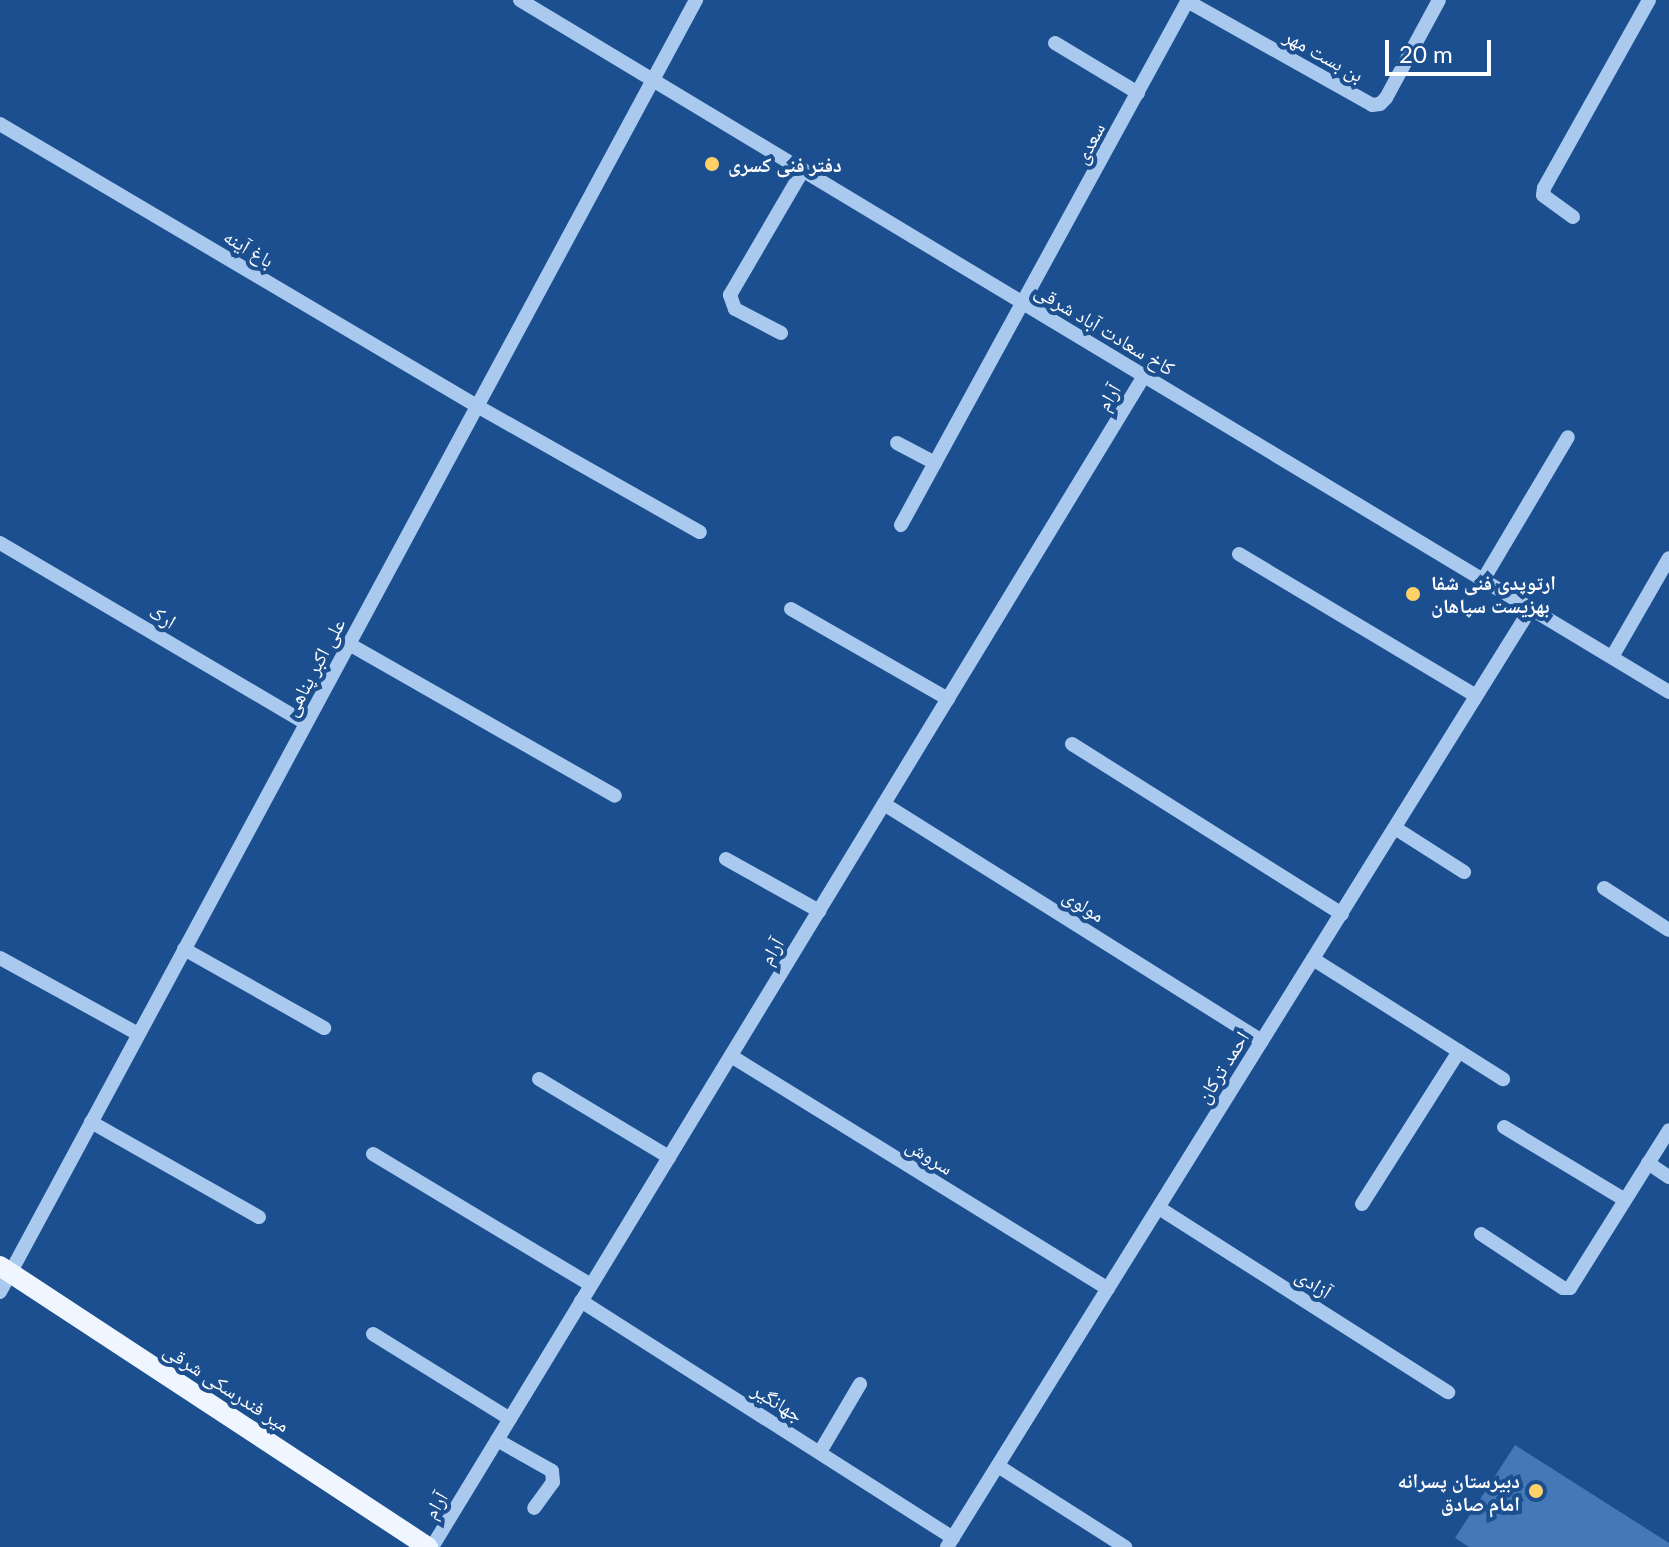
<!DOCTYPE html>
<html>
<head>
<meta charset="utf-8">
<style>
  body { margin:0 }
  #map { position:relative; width:1669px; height:1547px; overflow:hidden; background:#1b4f8f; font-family:Lato,"Noto Naskh Arabic",sans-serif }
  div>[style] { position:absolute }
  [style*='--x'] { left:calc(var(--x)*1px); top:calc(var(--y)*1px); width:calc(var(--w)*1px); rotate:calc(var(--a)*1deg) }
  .building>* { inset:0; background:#4478b7 }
  .minor>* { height:14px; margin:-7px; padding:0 7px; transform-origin:7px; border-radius:7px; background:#a9c9ee }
  .major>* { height:20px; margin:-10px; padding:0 10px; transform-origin:10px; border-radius:10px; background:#f0f6ff }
  .dots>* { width:22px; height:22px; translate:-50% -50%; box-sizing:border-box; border:4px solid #1b4f8f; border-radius:50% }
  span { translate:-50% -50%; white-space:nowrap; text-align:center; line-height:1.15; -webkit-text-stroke:8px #1b4f8f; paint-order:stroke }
  .street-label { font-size:20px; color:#fff }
  .poi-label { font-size:20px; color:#fff; font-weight:700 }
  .left { translate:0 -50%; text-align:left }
  .right { translate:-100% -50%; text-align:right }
  .scale { position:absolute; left:1385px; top:40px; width:106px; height:36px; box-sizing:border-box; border:4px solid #fff; border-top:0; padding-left:10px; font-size:24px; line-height:28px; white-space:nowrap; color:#fff; -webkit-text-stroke:6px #1b4f8f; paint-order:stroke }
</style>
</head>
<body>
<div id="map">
  <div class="building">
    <i style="clip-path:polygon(1515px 1445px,1669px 1543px,1669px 1547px,1469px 1547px,1455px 1538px)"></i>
  </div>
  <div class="minor">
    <i style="--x:520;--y:0;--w:1341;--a:31.06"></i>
    <i style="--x:1187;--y:1;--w:212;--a:29.3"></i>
    <i style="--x:1372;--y:105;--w:8;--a:-7"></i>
    <i style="--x:1380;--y:104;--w:8;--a:-45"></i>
    <i style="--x:1386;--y:98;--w:111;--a:-61.6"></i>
    <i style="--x:1055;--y:43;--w:97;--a:31.1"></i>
    <i style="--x:0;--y:124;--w:554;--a:30.59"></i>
    <i style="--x:477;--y:406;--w:256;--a:29.5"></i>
    <i style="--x:1573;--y:217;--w:37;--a:-144"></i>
    <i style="--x:1543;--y:195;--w:7;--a:-82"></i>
    <i style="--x:1544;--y:188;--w:215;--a:-60.8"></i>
    <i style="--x:781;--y:333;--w:52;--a:-152.4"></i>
    <i style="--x:735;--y:309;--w:15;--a:-110"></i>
    <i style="--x:730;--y:295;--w:145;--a:-59.7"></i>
    <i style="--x:897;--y:443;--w:43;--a:27.8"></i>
    <i style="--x:901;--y:525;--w:598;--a:-61.34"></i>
    <i style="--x:0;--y:543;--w:355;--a:30.5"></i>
    <i style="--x:1239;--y:554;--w:276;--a:30.9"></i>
    <i style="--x:1483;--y:580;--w:166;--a:-59.3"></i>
    <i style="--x:791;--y:609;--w:181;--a:29.8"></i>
    <i style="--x:349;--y:644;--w:306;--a:29.7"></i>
    <i style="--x:1612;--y:657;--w:114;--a:-60.1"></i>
    <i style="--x:1072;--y:744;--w:319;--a:32.2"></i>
    <i style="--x:884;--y:804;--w:446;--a:32.1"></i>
    <i style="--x:1395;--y:828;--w:82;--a:32.5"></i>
    <i style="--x:726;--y:859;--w:107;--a:29.2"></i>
    <i style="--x:1604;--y:888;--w:77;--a:32.9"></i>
    <i style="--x:184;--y:949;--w:161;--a:29.4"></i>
    <i style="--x:0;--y:958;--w:158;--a:28.8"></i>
    <i style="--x:1313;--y:959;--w:225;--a:32.3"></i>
    <i style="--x:731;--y:1056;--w:443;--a:31.7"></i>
    <i style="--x:539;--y:1079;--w:152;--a:31"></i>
    <i style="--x:91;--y:1122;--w:193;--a:29.5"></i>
    <i style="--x:1504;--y:1127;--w:141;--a:31.1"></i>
    <i style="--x:373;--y:1154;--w:254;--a:31"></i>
    <i style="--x:1648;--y:1163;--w:25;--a:34"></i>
    <i style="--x:1362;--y:1204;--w:181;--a:-57.6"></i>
    <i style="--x:1159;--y:1208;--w:343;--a:32.5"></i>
    <i style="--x:1481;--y:1234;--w:98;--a:33.4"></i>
    <i style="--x:1563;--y:1288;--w:7;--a:0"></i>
    <i style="--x:1570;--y:1288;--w:186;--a:-57.9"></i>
    <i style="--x:0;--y:1292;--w:1468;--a:-61.69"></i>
    <i style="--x:581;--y:1301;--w:441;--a:32.5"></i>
    <i style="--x:373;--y:1334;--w:161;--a:31.8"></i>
    <i style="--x:497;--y:1440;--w:63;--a:29.4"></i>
    <i style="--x:552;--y:1471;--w:11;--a:85"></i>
    <i style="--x:553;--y:1482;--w:32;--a:126"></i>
    <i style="--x:820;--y:1452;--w:79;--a:-59.5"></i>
    <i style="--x:998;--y:1466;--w:151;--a:32.5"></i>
    <i style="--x:432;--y:1547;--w:1370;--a:-58.7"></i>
    <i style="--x:947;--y:1547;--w:1106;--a:-58.12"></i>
  </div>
  <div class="major">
    <i style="--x:0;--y:1266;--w:512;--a:33.29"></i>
  </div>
  <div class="dots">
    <i style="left:712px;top:164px;background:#ffd166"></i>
    <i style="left:1413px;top:594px;background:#ffd166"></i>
    <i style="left:1536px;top:1491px;background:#ffd166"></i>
  </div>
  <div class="street-label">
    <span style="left:1324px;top:55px;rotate:29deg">بن بست مهر</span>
    <span style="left:1089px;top:143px;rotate:-62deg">سعدی</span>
    <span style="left:249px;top:248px;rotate:31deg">باغ آینه</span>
    <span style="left:1105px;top:329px;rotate:31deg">کاخ سعادت آباد شرقی</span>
    <span style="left:1108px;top:397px;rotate:-59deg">آرام</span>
    <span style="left:163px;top:616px;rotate:31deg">ارک</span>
    <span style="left:314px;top:667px;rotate:-62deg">علی اکبر پناهی</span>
    <span style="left:1084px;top:905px;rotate:32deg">مولوی</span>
    <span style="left:771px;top:951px;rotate:-59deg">آرام</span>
    <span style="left:1222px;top:1067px;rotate:-58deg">احمد ترکان</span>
    <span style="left:930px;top:1156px;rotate:32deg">سروش</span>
    <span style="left:1314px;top:1283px;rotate:33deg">آزادی</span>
    <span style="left:227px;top:1387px;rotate:33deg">میر فندرسکی شرقی</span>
    <span style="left:778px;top:1402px;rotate:32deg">جهانگیر</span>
    <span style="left:435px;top:1505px;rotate:-59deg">آرام</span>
  </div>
  <div class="poi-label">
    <span class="left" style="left:728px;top:164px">دفتر فنی کسری</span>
    <span class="left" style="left:1431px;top:594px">ارتوپدی فنی شفا<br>بهزیست سپاهان</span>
    <span class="right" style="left:1520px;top:1492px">دبیرستان پسرانه<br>امام صادق</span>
  </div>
  <div class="scale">20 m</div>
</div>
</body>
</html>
